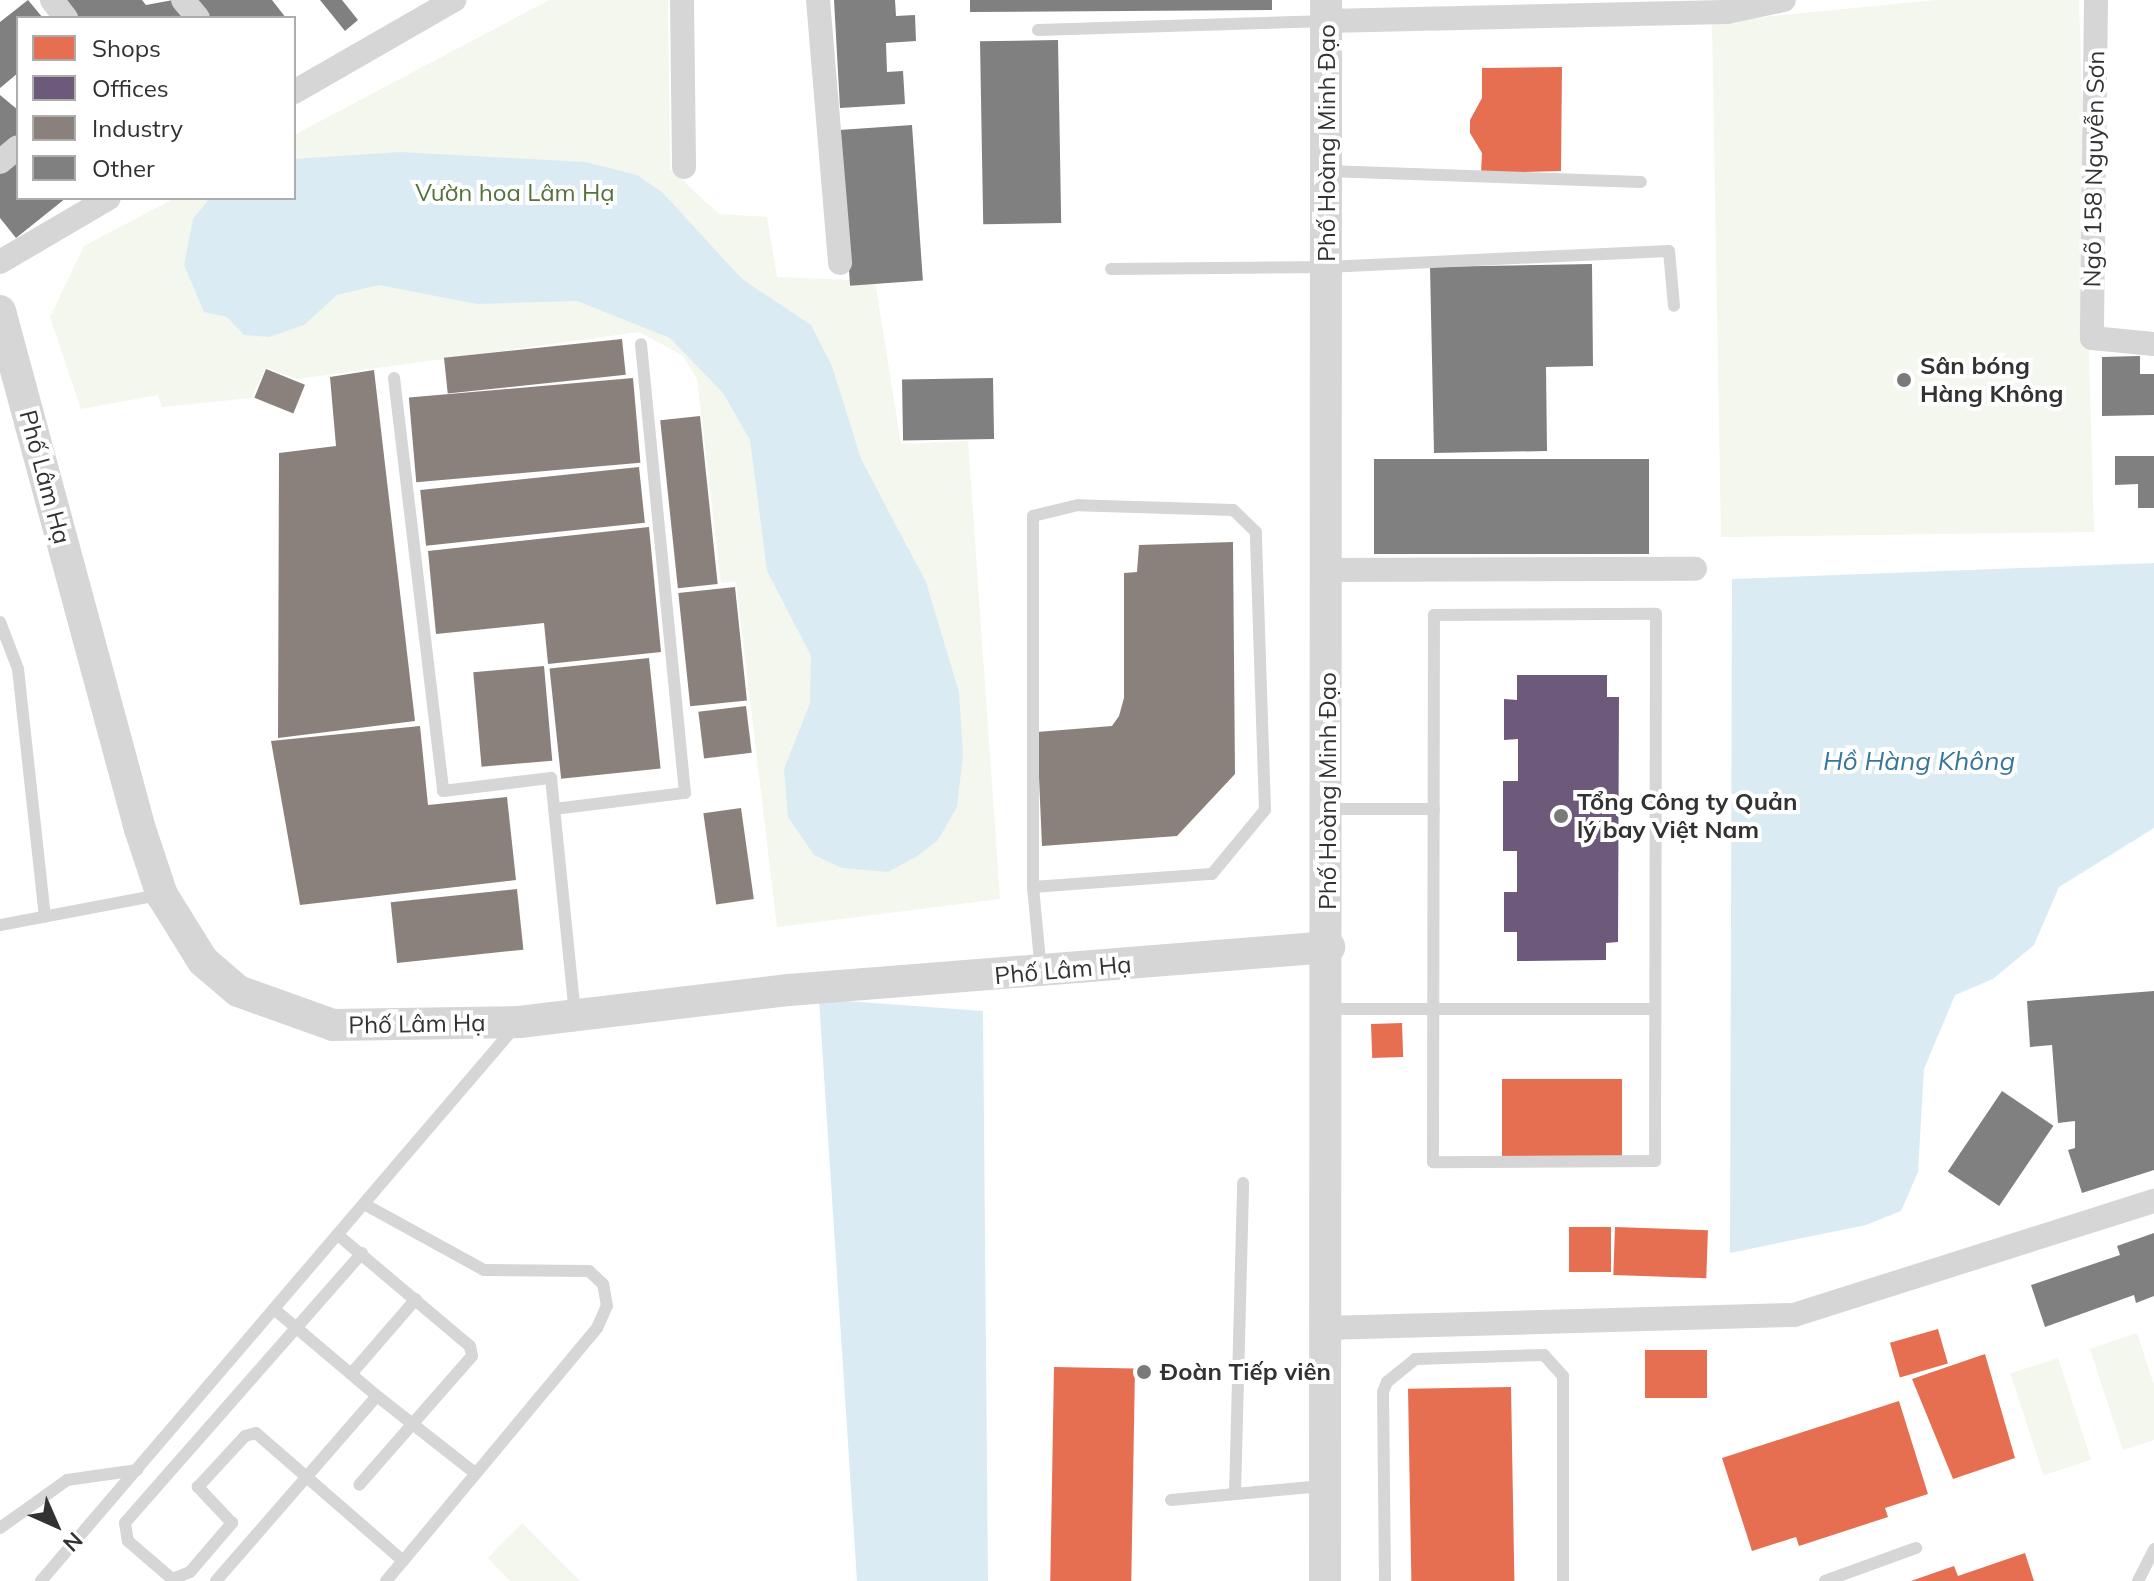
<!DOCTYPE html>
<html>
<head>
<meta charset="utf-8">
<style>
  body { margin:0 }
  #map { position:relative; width:2154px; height:1581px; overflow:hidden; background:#fff; font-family:Mulish,sans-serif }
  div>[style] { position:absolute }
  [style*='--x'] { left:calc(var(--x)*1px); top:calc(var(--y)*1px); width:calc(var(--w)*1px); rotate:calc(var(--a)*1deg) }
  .green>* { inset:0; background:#f3f7ee; transform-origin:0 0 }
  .water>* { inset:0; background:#dbebf4 }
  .shops>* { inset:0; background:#e76f51; transform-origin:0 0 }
  .offices>* { inset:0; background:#6d597a }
  .industry>* { inset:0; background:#8a817c; transform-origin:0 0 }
  .building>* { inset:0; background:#808080; transform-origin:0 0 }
  .service>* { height:12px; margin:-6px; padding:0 6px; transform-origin:6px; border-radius:6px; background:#d6d6d6 }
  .minor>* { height:24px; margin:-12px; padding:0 12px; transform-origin:12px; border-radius:12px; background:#d6d6d6 }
  .tertiary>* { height:32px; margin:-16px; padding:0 16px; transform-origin:16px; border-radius:16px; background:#d6d6d6 }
  .dots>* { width:22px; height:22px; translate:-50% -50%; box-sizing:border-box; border:4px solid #fff; border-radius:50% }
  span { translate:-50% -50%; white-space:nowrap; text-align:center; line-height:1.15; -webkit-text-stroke:8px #fff; paint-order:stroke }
  .street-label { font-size:24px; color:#323232 }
  .park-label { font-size:24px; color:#55733b }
  .poi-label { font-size:24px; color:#323232; font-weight:700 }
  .left { translate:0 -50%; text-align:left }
  .water-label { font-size:26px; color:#38769c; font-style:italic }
  .legend { position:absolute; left:16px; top:16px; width:280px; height:184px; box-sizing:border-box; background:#fff; border:2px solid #adadad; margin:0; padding:10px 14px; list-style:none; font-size:24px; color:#323232 }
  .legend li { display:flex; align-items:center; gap:16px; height:40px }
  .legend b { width:40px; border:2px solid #adadad }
  .north { position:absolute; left:16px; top:1485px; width:80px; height:80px; -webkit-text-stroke:6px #fff; paint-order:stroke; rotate:135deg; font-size:22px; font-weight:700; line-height:32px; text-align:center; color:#323232 }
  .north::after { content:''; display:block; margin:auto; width:28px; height:36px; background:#323232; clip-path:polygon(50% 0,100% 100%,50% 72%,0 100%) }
</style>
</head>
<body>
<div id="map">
  <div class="green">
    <i style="clip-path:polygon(549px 0,668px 0,670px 169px,719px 214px,767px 217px,777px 277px,875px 281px,901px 444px,968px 441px,1000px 899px,777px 927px,736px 582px,721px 583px,697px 379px,682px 355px,639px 332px,296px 379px,266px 367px,251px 398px,162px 407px,158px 395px,81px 409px,50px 317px,84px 246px,175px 198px,294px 198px,294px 135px)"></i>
    <i style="clip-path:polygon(1936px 0,2079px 0,2094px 532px,1721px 537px,1712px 22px)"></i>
    <i style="clip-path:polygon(2137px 1333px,2154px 1385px,2154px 1440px,2123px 1450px,2090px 1349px)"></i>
    <i style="left:2058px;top:1358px;width:107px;height:50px;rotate:72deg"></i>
    <i style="clip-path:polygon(522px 1523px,580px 1581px,510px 1581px,488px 1558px)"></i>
  </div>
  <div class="water">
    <i style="clip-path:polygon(400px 152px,585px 162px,637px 175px,663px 193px,742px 279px,811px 325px,832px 366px,861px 459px,926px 582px,959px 692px,963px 755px,957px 807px,938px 840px,919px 855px,888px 872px,842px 868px,814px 855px,788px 817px,784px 769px,810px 703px,811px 656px,767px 571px,750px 440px,723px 393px,670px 338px,577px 301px,477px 304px,379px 285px,337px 295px,304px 325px,269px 337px,244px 335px,227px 317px,204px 312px,184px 265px,193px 219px,210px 198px,294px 198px,294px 159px)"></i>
    <i style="clip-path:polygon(2154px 563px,2154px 828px,2059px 887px,2034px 945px,1993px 979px,1955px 995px,1924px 1069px,1918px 1172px,1901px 1211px,1866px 1225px,1730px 1253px,1732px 579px)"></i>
    <i style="clip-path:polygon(819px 999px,983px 1011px,988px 1581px,857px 1581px)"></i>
  </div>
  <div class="shops">
    <i style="clip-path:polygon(1562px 67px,1561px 171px,1481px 173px,1482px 153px,1470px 133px,1470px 120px,1482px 98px,1482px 68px)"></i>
    <i style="left:1402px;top:1023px;width:34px;height:31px;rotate:88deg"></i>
    <i style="left:1502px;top:1079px;width:120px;height:81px"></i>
    <i style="left:1569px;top:1227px;width:42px;height:45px"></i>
    <i style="left:1615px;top:1227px;width:93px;height:48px;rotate:2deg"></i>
    <i style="left:1938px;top:1329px;width:36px;height:50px;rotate:74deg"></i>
    <i style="left:1645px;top:1350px;width:62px;height:48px"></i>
    <i style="clip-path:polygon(1985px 1354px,2015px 1458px,1953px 1479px,1912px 1379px)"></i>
    <i style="left:1054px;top:1367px;width:81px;height:214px;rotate:1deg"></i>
    <i style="left:1511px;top:1387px;width:194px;height:103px;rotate:89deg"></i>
    <i style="clip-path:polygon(1899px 1401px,1928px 1494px,1885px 1508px,1888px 1517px,1799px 1546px,1796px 1537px,1752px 1551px,1722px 1458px)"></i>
    <i style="clip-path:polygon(2025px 1553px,2034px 1581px,1911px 1581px,1954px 1566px,1958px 1576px)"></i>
  </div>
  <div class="offices">
    <i style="clip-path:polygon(1517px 675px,1607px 675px,1607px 697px,1619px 697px,1618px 942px,1606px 943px,1606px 960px,1517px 961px,1517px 932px,1504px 932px,1504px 892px,1517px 892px,1517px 851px,1503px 851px,1503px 781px,1518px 781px,1518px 739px,1504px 740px,1504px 699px,1517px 700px)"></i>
  </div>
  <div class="industry">
    <i style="left:622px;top:339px;width:36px;height:179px;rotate:84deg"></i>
    <i style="left:266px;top:369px;width:42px;height:31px;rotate:22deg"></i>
    <i style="clip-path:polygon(374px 370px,415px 721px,278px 738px,279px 453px,336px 446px,330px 377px)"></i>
    <i style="left:633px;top:378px;width:85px;height:225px;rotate:85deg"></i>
    <i style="left:700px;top:416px;width:169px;height:40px;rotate:84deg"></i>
    <i style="left:639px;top:467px;width:56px;height:220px;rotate:84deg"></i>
    <i style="clip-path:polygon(649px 527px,661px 652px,548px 664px,544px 623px,436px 634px,428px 551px)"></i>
    <i style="clip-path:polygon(1233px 542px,1235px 774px,1177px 836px,1042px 846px,1037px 732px,1112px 726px,1119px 716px,1124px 698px,1124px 573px,1137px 572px,1139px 545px)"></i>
    <i style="left:735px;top:587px;width:114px;height:57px;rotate:84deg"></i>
    <i style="left:649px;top:658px;width:111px;height:100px;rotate:84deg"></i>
    <i style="left:544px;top:666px;width:95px;height:71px;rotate:85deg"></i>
    <i style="left:746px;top:706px;width:47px;height:48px;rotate:83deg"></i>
    <i style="clip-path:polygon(420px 726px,428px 805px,507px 797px,516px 880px,300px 905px,271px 741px)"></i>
    <i style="left:741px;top:808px;width:92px;height:38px;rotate:82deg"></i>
    <i style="left:517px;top:889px;width:61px;height:127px;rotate:84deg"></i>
  </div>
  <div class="building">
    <i style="clip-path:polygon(28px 0,43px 18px,18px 18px,18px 73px,0 88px,0 22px)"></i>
    <i style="clip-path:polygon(58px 0,142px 0,146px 5px,173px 0,189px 18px,74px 18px)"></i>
    <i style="clip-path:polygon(193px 0,272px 0,286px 18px,207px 18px)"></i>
    <i style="clip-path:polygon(320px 0,342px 0,358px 20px,345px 31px)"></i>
    <i style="clip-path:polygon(834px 0,895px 0,896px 16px,915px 15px,916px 41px,886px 43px,887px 72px,903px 71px,905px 104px,840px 108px)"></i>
    <i style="clip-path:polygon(970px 0,1272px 0,1272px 10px,970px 12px)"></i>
    <i style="left:1058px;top:40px;width:183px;height:78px;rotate:89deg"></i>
    <i style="clip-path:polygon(0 95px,18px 110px,18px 140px,0 156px)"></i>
    <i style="left:912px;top:125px;width:156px;height:73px;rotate:86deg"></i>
    <i style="clip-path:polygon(18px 156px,18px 198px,66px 198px,16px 238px,0 218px,0 170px)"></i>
    <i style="clip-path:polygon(1592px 264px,1593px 366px,1546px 367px,1547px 451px,1434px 453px,1430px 267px)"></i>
    <i style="clip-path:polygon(2140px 356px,2140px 374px,2154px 374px,2154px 415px,2102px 416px,2102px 357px)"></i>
    <i style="left:993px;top:378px;width:61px;height:91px;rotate:89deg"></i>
    <i style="clip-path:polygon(2115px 456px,2154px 456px,2154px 508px,2138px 508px,2138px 484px,2115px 485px)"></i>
    <i style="left:1374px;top:459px;width:275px;height:95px"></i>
    <i style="clip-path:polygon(2154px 991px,2154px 1170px,2082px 1193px,2068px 1150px,2075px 1148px,2075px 1121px,2058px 1123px,2052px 1045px,2030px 1047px,2027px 1001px)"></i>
    <i style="left:2002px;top:1091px;width:62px;height:97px;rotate:34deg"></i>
    <i style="clip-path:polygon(2154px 1233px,2154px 1296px,2136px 1303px,2134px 1295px,2045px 1327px,2031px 1285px,2120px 1255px,2117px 1246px)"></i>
  </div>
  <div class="service">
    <i style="--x:1038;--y:30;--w:289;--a:-1.8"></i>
    <i style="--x:1327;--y:171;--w:314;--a:2"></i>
    <i style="--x:1111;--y:269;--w:216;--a:-0.5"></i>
    <i style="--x:1327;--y:267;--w:342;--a:-2.7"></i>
    <i style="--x:1669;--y:251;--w:55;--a:84.8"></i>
    <i style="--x:394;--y:378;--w:416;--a:83.2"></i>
    <i style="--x:443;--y:791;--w:109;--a:-6.9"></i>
    <i style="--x:551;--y:778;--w:238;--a:84.2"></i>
    <i style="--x:1656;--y:614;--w:547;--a:90.1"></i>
    <i style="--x:1655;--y:1161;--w:222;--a:179.7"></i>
    <i style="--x:1433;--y:1162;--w:547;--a:-89.9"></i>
    <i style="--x:1434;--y:615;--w:222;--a:-0.3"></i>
    <i style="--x:0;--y:622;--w:50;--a:69"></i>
    <i style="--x:18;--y:669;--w:249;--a:83.8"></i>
    <i style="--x:554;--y:809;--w:132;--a:-7"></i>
    <i style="--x:685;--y:793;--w:451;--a:-95.6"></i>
    <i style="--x:1328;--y:809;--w:106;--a:0"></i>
    <i style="--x:1033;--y:887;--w:179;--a:-4.2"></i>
    <i style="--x:1212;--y:874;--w:83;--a:-50.4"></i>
    <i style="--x:1265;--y:810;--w:278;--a:-91.9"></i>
    <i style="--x:1256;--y:532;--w:32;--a:-136"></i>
    <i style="--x:1233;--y:510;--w:155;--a:-178.2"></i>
    <i style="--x:1078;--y:505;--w:46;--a:166.3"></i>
    <i style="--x:1033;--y:516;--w:371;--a:90"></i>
    <i style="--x:1033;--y:887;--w:84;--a:84.6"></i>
    <i style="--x:0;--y:925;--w:162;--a:-10.7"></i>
    <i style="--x:1328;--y:1009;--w:327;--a:0"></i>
    <i style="--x:338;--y:1235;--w:172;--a:40.1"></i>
    <i style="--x:470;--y:1346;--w:10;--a:79"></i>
    <i style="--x:472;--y:1356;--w:171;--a:131.2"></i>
    <i style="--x:362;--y:1253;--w:359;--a:131.3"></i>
    <i style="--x:125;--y:1523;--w:18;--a:81"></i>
    <i style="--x:128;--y:1541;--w:58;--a:40.8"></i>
    <i style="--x:172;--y:1579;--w:19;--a:-21"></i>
    <i style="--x:190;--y:1572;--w:65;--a:-49.4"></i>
    <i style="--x:232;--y:1523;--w:50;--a:-133.4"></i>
    <i style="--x:198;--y:1487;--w:69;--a:-47.3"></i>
    <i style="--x:245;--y:1436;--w:11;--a:-15"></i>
    <i style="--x:256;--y:1433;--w:195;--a:41"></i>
    <i style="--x:403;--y:1561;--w:303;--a:-50.2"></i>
    <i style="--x:597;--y:1328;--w:24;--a:-66"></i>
    <i style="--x:607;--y:1306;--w:22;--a:-100"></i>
    <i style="--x:603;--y:1284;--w:19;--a:-137"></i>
    <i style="--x:589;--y:1271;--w:105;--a:-179.5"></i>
    <i style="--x:484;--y:1270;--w:137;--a:-151.2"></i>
    <i style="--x:351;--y:1374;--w:99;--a:-49.1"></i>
    <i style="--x:377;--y:1396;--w:125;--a:38.2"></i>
    <i style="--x:1235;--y:1494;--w:311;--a:-88.5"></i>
    <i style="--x:1171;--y:1500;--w:152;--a:-5.3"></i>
    <i style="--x:0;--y:1528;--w:82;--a:-35.6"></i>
    <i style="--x:67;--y:1480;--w:71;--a:-8.1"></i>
    <i style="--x:41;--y:1581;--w:728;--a:-49.46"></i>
    <i style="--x:216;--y:1581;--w:245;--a:-49"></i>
    <i style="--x:377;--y:1396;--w:135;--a:-139.8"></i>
    <i style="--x:386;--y:1581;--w:26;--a:-50"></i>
    <i style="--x:1385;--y:1581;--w:189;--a:-90.6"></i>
    <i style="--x:1383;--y:1392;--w:11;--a:-68"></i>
    <i style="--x:1387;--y:1382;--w:36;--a:-39"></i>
    <i style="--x:1415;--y:1359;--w:129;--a:-1.8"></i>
    <i style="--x:1544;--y:1355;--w:28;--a:48"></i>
    <i style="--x:1563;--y:1376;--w:205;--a:90"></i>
    <i style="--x:1825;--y:1581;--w:97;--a:-19.9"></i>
    <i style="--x:2138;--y:1581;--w:36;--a:-63"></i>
  </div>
  <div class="minor">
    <i style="--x:52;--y:0;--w:23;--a:52"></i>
    <i style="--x:183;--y:0;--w:23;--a:50"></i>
    <i style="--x:682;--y:0;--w:167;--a:89.3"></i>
    <i style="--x:818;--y:0;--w:264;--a:85.2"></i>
    <i style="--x:2096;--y:0;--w:338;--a:90.7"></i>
    <i style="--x:2092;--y:338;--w:62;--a:5.5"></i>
    <i style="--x:1327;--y:21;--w:400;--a:-1.3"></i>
    <i style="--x:1727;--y:12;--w:58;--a:-11.9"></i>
    <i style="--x:294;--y:92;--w:185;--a:-29.9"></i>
    <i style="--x:0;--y:162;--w:23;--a:-40"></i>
    <i style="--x:0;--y:262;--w:126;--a:-30.4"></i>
    <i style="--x:1328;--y:570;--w:367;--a:-0.2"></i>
    <i style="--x:1325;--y:1328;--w:469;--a:-1.6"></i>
    <i style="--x:1794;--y:1315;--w:378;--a:-17.6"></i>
  </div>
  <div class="tertiary">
    <i style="--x:0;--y:311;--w:537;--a:74.88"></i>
    <i style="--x:140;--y:829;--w:70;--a:71.6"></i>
    <i style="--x:162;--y:895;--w:78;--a:58.2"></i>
    <i style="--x:203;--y:961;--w:46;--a:40.6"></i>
    <i style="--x:238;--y:991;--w:101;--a:19.7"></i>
    <i style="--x:333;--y:1025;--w:186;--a:-0.9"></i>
    <i style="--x:519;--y:1022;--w:272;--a:-6.8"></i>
    <i style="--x:789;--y:990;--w:542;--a:-4.55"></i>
    <i style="--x:1325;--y:1581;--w:1581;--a:-89.96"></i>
  </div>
  <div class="dots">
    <i style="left:1904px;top:380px;background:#7a7a7a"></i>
    <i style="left:1561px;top:816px;background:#7a7a7a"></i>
    <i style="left:1144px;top:1372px;background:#7a7a7a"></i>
  </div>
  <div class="street-label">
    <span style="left:1327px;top:143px;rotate:-90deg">Phố Hoàng Minh Đạo</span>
    <span style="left:2094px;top:169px;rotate:-89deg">Ngõ 158 Nguyễn Sơn</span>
    <span style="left:45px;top:477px;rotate:75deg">Phố Lâm Hạ</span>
    <span style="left:1328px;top:791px;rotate:-90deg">Phố Hoàng Minh Đạo</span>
    <span style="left:1063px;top:970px;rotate:-5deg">Phố Lâm Hạ</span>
    <span style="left:417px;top:1024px;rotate:-1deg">Phố Lâm Hạ</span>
  </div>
  <div class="park-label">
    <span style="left:515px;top:193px">Vườn hoa Lâm Hạ</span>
  </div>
  <div class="poi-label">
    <span class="left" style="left:1920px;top:380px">Sân bóng<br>Hàng Không</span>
    <span class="left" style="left:1577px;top:816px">Tổng Công ty Quản<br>lý bay Việt Nam</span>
    <span class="left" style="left:1160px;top:1372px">Đoàn Tiếp viên</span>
  </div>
  <div class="water-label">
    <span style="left:1919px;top:761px">Hồ Hàng Không</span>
  </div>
  <ul class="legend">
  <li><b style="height:22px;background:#e76f51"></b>Shops</li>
  <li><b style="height:22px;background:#6d597a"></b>Offices</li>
  <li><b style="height:22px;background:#8a817c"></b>Industry</li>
  <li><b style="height:22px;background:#808080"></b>Other</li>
  </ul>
  <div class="north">N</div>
</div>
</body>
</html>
